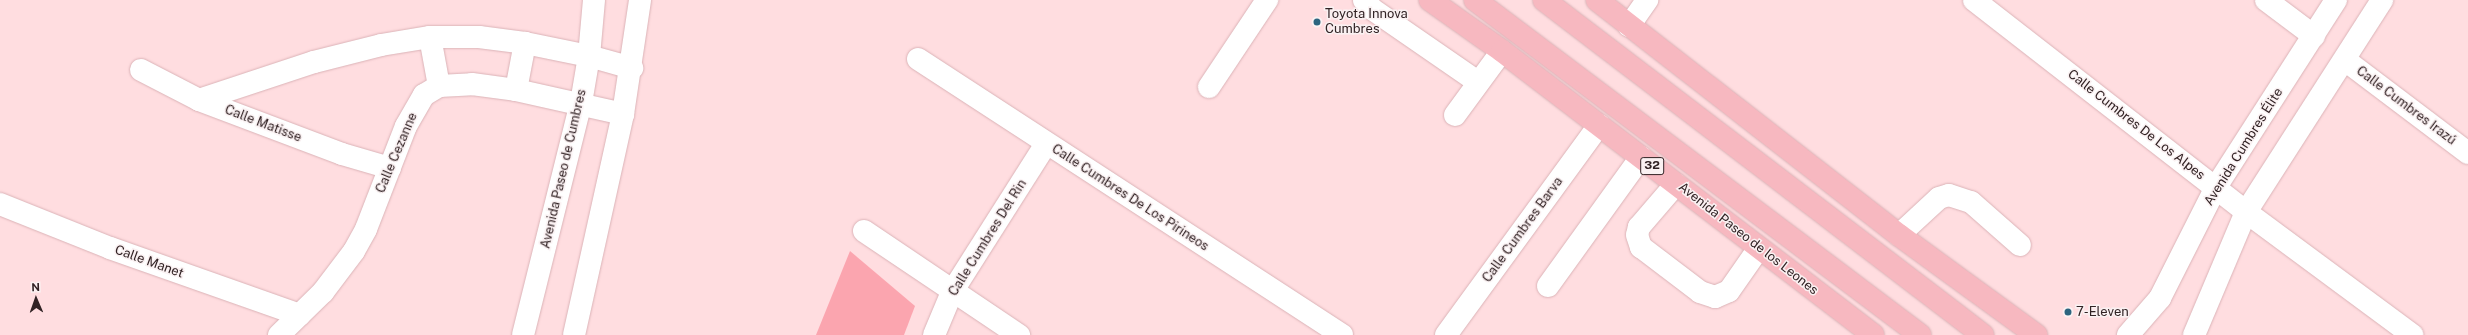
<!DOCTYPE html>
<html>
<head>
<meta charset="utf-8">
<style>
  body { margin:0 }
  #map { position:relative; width:2468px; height:335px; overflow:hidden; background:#ffdde0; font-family:"Public Sans",sans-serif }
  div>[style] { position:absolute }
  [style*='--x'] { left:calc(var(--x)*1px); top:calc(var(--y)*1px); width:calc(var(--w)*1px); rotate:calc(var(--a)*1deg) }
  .green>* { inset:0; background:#fba5af }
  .roads { filter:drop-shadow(0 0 1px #dbb3b7) drop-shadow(0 0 1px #dbb3b7) }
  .minor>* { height:22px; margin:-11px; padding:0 11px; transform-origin:11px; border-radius:11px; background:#fff }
  .major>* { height:22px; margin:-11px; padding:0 11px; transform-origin:11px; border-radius:11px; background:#f7b8c0 }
  .dots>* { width:11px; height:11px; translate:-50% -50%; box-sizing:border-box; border:2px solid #faf1f2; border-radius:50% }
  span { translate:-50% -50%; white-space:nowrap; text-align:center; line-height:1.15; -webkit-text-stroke:3px #faf1f2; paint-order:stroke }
  .shield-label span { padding:1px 3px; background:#faf1f2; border:1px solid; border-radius:3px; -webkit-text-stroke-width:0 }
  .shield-label { font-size:12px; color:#312224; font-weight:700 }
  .poi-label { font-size:13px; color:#312224 }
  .left { translate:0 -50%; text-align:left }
  .street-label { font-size:13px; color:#312224 }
  .north { position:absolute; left:16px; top:279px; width:40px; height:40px; -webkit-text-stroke:3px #faf1f2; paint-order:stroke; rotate:358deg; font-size:11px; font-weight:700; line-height:16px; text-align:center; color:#312224 }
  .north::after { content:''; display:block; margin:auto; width:14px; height:18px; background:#312224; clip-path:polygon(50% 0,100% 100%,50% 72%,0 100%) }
</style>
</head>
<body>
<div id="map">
  <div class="green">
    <i style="clip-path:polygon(850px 251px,915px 306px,904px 335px,816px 335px)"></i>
  </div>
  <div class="roads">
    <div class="minor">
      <i style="--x:1364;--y:0;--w:12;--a:48"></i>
      <i style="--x:1372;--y:9;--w:129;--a:34.6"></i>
      <i style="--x:1974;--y:0;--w:345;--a:37.9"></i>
      <i style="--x:2246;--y:212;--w:207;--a:36.5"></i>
      <i style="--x:2266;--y:0;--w:60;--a:36.9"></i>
      <i style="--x:1629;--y:26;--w:32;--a:-55"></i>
      <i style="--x:430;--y:37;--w:50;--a:79.6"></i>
      <i style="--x:918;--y:59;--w:506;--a:33.06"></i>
      <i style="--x:2345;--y:60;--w:154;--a:37.1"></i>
      <i style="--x:141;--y:70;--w:65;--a:27.3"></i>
      <i style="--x:199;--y:100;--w:153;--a:20.7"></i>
      <i style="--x:342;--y:154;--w:50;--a:16.3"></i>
      <i style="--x:1209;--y:87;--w:105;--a:-56.3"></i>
      <i style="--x:516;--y:90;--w:48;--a:-79.2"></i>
      <i style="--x:199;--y:100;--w:121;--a:-18.3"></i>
      <i style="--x:314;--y:62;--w:69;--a:-14.2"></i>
      <i style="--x:381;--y:45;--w:50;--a:-9.3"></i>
      <i style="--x:430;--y:37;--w:49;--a:0"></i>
      <i style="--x:479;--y:37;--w:46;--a:7.4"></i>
      <i style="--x:525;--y:43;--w:65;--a:11.5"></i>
      <i style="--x:589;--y:56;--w:45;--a:15.6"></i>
      <i style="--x:1455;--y:115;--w:79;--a:-53.7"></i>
      <i style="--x:1676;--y:184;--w:57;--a:130.7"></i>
      <i style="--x:1639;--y:227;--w:8;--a:104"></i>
      <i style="--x:1637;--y:235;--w:13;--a:72"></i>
      <i style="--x:1641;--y:247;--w:74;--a:37.3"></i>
      <i style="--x:1700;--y:292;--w:16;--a:18"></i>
      <i style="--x:1715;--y:297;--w:15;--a:-23"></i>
      <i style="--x:1729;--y:291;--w:52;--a:-55.1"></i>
      <i style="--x:0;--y:204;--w:118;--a:21.8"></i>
      <i style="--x:110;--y:248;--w:201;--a:19.4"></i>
      <i style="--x:864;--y:231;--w:187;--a:33.9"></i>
      <i style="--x:1899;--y:235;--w:54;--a:-42.8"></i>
      <i style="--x:1939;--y:198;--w:10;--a:-17"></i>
      <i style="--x:1949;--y:195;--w:23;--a:18"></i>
      <i style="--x:1971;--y:202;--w:65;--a:41.3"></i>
      <i style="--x:1548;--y:286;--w:159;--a:-54.2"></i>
      <i style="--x:279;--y:335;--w:62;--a:-44.3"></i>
      <i style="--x:323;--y:292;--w:51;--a:-52.9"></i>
      <i style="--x:354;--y:251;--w:25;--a:-61"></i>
      <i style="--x:366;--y:229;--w:110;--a:-68.8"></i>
      <i style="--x:406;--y:126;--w:36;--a:-60"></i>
      <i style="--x:424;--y:95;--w:17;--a:-31"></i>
      <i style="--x:439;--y:86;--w:33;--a:-3"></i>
      <i style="--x:472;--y:84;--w:44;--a:7.8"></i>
      <i style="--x:516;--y:90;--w:110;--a:12.6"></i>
      <i style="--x:523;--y:335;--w:239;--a:-76"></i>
      <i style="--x:581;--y:103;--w:48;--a:-80.3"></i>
      <i style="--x:589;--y:56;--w:56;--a:-84.9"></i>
      <i style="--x:574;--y:335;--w:226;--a:-77.5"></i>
      <i style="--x:623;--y:114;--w:115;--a:-81.5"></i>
      <i style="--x:934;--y:335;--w:47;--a:-67.3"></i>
      <i style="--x:952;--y:292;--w:175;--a:-57.6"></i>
      <i style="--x:1446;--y:335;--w:260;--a:-53.9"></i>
      <i style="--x:2128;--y:335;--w:49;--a:-49.1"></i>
      <i style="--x:2160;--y:298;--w:124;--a:-63.2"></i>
      <i style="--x:2216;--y:187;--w:222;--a:-57.3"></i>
      <i style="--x:2194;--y:335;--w:134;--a:-67.1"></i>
      <i style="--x:2246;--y:212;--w:252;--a:-57.3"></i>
    </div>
    <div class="major">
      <i style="--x:1430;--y:0;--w:88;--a:35.3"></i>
      <i style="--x:1502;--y:51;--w:467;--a:37.4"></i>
      <i style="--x:1475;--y:0;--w:557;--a:36.97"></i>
      <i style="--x:1544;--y:0;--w:552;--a:37.35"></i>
      <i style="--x:1597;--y:0;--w:383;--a:37.9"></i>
      <i style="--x:1899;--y:235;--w:170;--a:36.1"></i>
    </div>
  </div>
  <div class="dots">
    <i style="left:1317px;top:22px;background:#2d647f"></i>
    <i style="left:2068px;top:312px;background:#2d647f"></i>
  </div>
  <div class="shield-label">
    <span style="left:1652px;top:166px">32</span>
  </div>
  <div class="poi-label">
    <span class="left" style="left:1325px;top:22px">Toyota Innova<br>Cumbres</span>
    <span class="left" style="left:2076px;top:312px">7-Eleven</span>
  </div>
  <div class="street-label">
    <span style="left:2406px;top:106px;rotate:37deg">Calle Cumbres Irazú</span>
    <span style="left:263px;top:124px;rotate:21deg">Calle Matisse</span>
    <span style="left:2136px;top:125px;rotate:38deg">Calle Cumbres De Los Alpes</span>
    <span style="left:2244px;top:147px;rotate:-58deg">Avenida Cumbres Élite</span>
    <span style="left:397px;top:153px;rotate:-67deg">Calle Cezanne</span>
    <span style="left:564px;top:169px;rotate:-77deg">Avenida Paseo de Cumbres</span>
    <span style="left:1130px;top:198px;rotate:33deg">Calle Cumbres De Los Pirineos</span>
    <span style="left:1523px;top:230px;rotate:-54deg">Calle Cumbres Barva</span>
    <span style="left:988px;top:238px;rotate:-58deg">Calle Cumbres Del Rin</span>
    <span style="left:1748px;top:239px;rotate:38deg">Avenida Paseo de los Leones</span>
    <span style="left:149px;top:262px;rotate:20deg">Calle Manet</span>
  </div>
  <div class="north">N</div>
</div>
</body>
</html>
